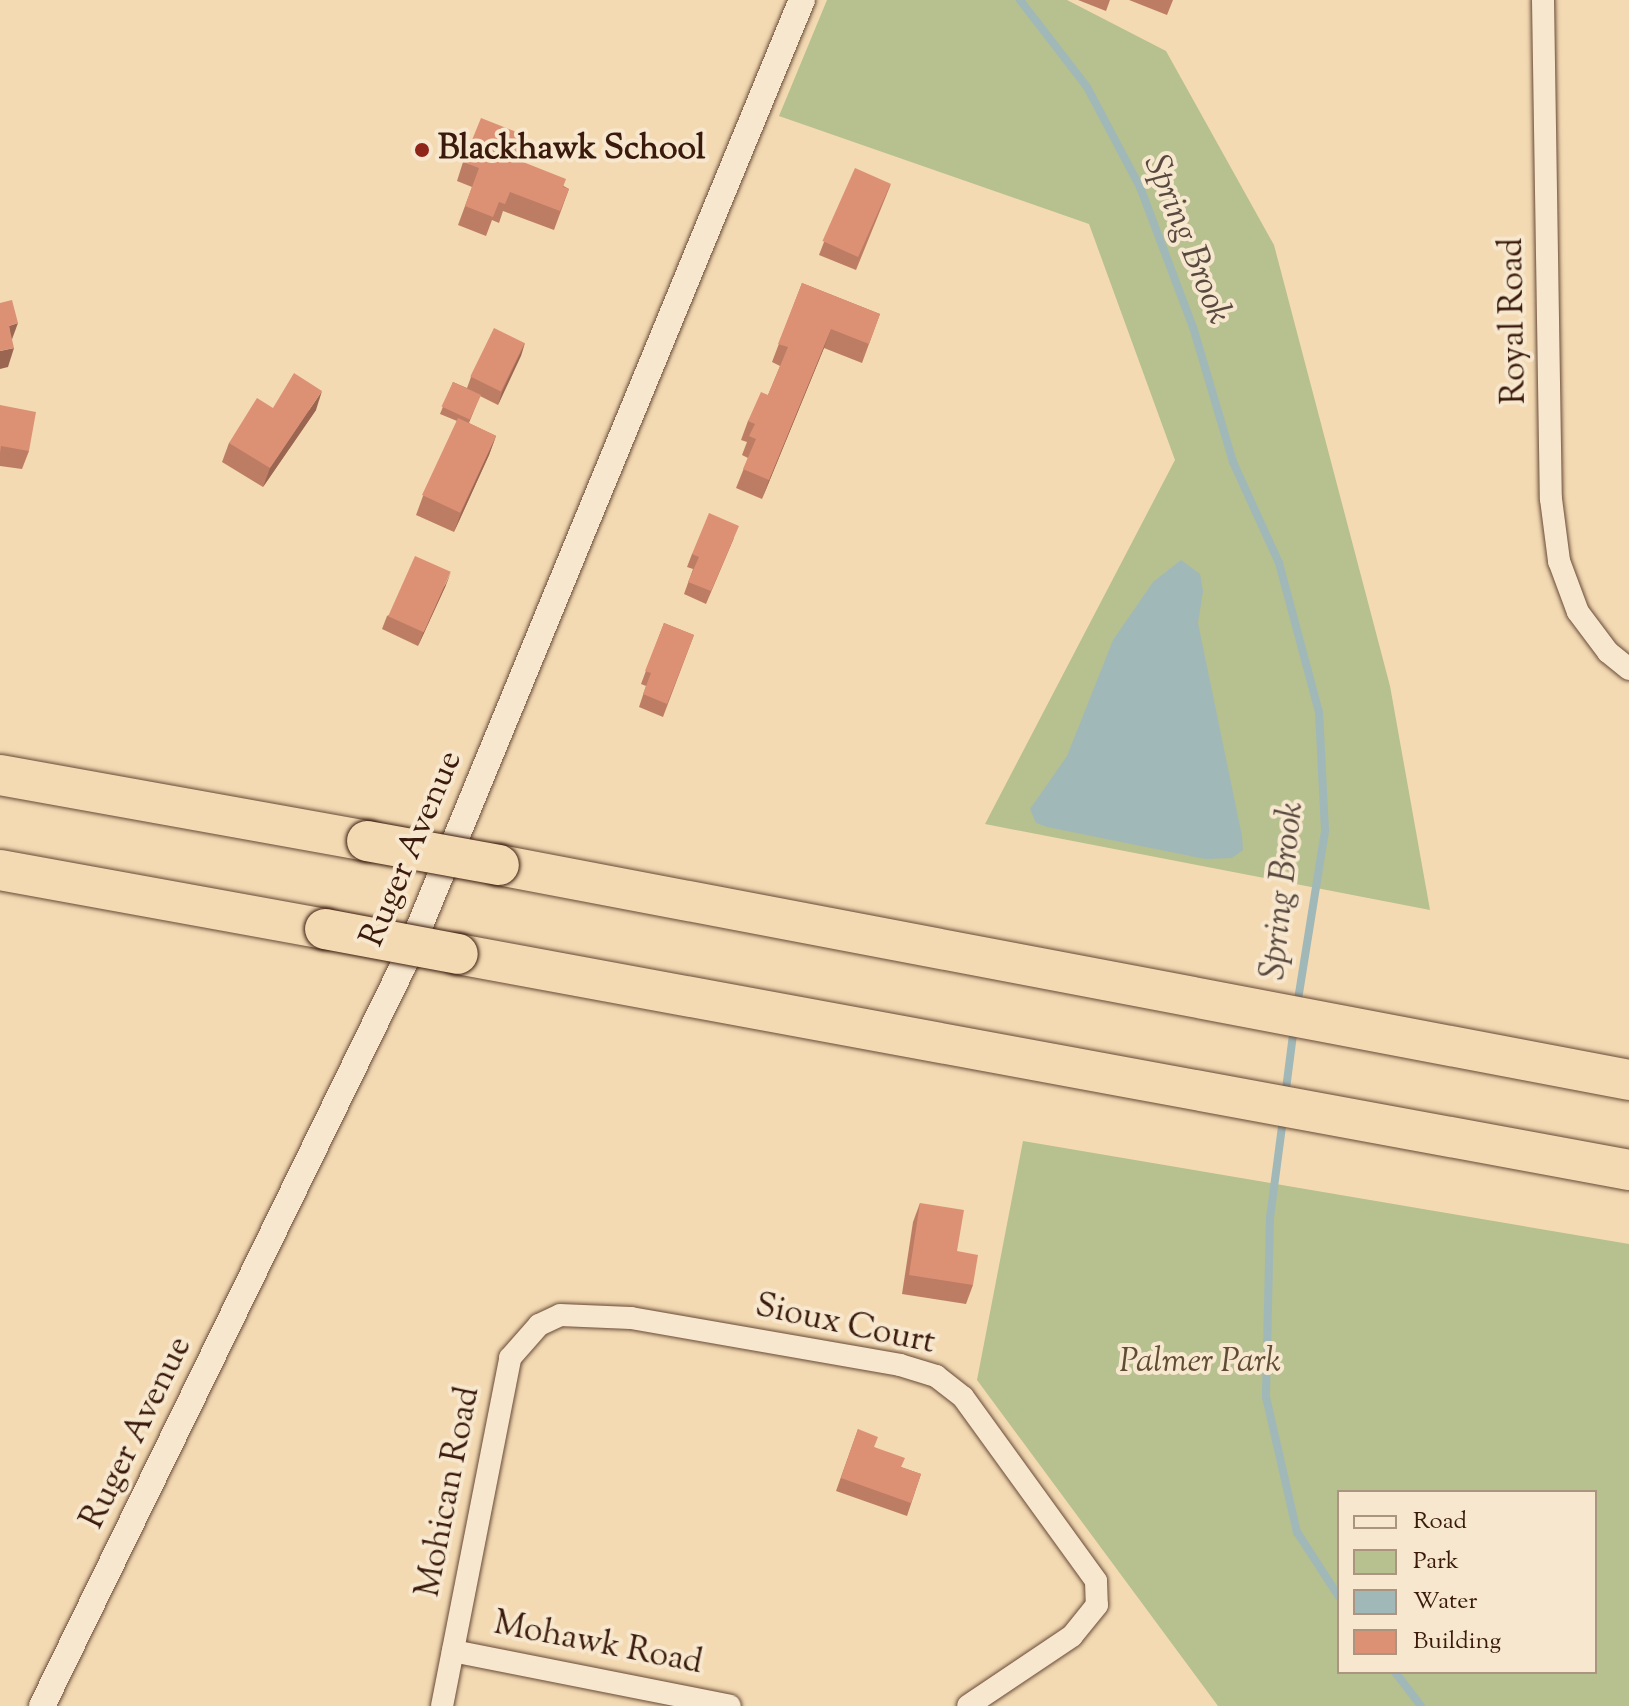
<!DOCTYPE html>
<html>
<head>
<meta charset="utf-8">
<style>
  body { margin:0 }
  #map { position:relative; width:1629px; height:1706px; overflow:hidden; background:#f3dab3; font-family:"Sorts Mill Goudy",serif }
  div>[style] { position:absolute }
  [style*='--x'] { left:calc(var(--x)*1px); top:calc(var(--y)*1px); width:calc(var(--w)*1px); rotate:calc(var(--a)*1deg) }
  .green>* { inset:0; background:#b7c08f }
  .water>* { inset:0; background:#a1b8b8 }
  .stream>* { height:8px; margin:-4px; padding:0 4px; transform-origin:4px; border-radius:4px; background:#a1b8b8 }
  .roads { filter:drop-shadow(0 0 2px #684a36) drop-shadow(0 0 2px #684a36) }
  .minor>* { height:22px; margin:-11px; padding:0 11px; transform-origin:11px; border-radius:11px; background:#f7e7ce }
  .tertiary>* { height:26px; margin:-13px; padding:0 13px; transform-origin:13px; border-radius:13px; background:#f7e7ce }
  .motorway>* { height:40px; margin:-20px; padding:0 20px; transform-origin:20px; border-radius:20px; background:#f3dab3 }
  .bridges { filter:drop-shadow(0 0 2px #391a0c) drop-shadow(0 0 2px #391a0c) }
  .motorway-bridge>* { height:40px; margin:-20px; padding:0 20px; transform-origin:20px; border-radius:20px; background:#f3dab3 }
  .wall>* { inset:0; background:#bd7d65 }
  .shaded-wall>* { inset:0; background:#9a6652 }
  .building>* { inset:0; background:#dc9175; transform-origin:0 0 }
  .dots>* { width:22px; height:22px; translate:-50% -50%; box-sizing:border-box; border:4px solid #f7e7ce; border-radius:50% }
  span { translate:-50% -50%; white-space:nowrap; text-align:center; line-height:1.15; -webkit-text-stroke:8px #f7e7ce; paint-order:stroke }
  .poi-label { font-size:34px; color:#391a0c; font-weight:700 }
  .left { translate:0 -50%; text-align:left }
  .street-label { font-size:34px; color:#391a0c }
  .park-label { font-size:34px; color:#5f4c33; font-style:italic }
  .water-label { font-size:36px; color:#584940; font-style:italic }
  .legend { position:absolute; left:1337px; top:1490px; width:260px; height:184px; box-sizing:border-box; background:#f7e7ce; border:2px solid #ab9580; margin:0; padding:10px 14px; list-style:none; font-size:24px; color:#391a0c }
  .legend li { display:flex; align-items:center; gap:16px; height:40px }
  .legend b { width:40px; border:2px solid #ab9580 }
</style>
</head>
<body>
<div id="map">
  <div class="green">
    <i style="clip-path:polygon(827px 0,1067px 0,1166px 51px,1274px 245px,1390px 686px,1430px 910px,985px 824px,1175px 460px,1089px 224px,779px 116px)"></i>
    <i style="clip-path:polygon(evenodd,1023px 1141px,1629px 1244px,1629px 1706px,1218px 1706px,977px 1380px,1023px 1141px,1595px 1492px,1595px 1672px,1339px 1672px,1339px 1492px,1595px 1492px)"></i>
  </div>
  <div class="water">
    <i style="clip-path:polygon(1181px 560px,1200px 574px,1203px 591px,1198px 623px,1242px 836px,1243px 850px,1232px 858px,1205px 859px,1047px 827px,1036px 823px,1030px 809px,1067px 756px,1113px 640px,1153px 582px)"></i>
  </div>
  <div class="stream">
    <i style="--x:1020;--y:0;--w:110;--a:52.4"></i>
    <i style="--x:1087;--y:87;--w:113;--a:62.1"></i>
    <i style="--x:1140;--y:187;--w:150;--a:69.3"></i>
    <i style="--x:1193;--y:327;--w:141;--a:73.5"></i>
    <i style="--x:1233;--y:462;--w:111;--a:65.5"></i>
    <i style="--x:1279;--y:563;--w:154;--a:75"></i>
    <i style="--x:1319;--y:712;--w:119;--a:87.1"></i>
    <i style="--x:1325;--y:831;--w:177;--a:99.1"></i>
    <i style="--x:1285;--y:1097;--w:71;--a:-82.7"></i>
    <i style="--x:1283;--y:1119;--w:100;--a:97.5"></i>
    <i style="--x:1270;--y:1218;--w:179;--a:91.3"></i>
    <i style="--x:1266;--y:1397;--w:139;--a:77.1"></i>
    <i style="--x:1297;--y:1532;--w:77;--a:57.1"></i>
    <i style="--x:1395;--y:1672;--w:43;--a:52.6"></i>
  </div>
  <div class="roads">
    <div class="minor">
      <i style="--x:1543;--y:0;--w:499;--a:89.1"></i>
      <i style="--x:1551;--y:499;--w:63;--a:82.6"></i>
      <i style="--x:1559;--y:561;--w:54;--a:69.6"></i>
      <i style="--x:1578;--y:612;--w:50;--a:53.1"></i>
      <i style="--x:1608;--y:652;--w:27;--a:39"></i>
      <i style="--x:453;--y:1651;--w:282;--a:11.2"></i>
      <i style="--x:442;--y:1706;--w:355;--a:-78.9"></i>
      <i style="--x:510;--y:1358;--w:44;--a:-48.7"></i>
      <i style="--x:539;--y:1325;--w:23;--a:-25"></i>
      <i style="--x:560;--y:1315;--w:71;--a:2.4"></i>
      <i style="--x:631;--y:1318;--w:273;--a:9.9"></i>
      <i style="--x:900;--y:1365;--w:38;--a:17"></i>
      <i style="--x:936;--y:1376;--w:34;--a:38"></i>
      <i style="--x:963;--y:1397;--w:227;--a:54.1"></i>
      <i style="--x:1096;--y:1581;--w:24;--a:88"></i>
      <i style="--x:1097;--y:1605;--w:40;--a:129"></i>
      <i style="--x:1072;--y:1636;--w:125;--a:146.1"></i>
    </div>
    <div class="tertiary">
      <i style="--x:42;--y:1706;--w:826;--a:-63.99"></i>
      <i style="--x:404;--y:964;--w:1043;--a:-67.57"></i>
    </div>
    <div class="motorway">
      <i style="--x:0;--y:775;--w:373;--a:10.2"></i>
      <i style="--x:499;--y:865;--w:1150;--a:10.77"></i>
      <i style="--x:0;--y:870;--w:330;--a:10.3"></i>
      <i style="--x:458;--y:954;--w:1191;--a:10.45"></i>
    </div>
  </div>
  <div class="bridges">
    <div class="motorway-bridge">
      <i style="--x:367;--y:841;--w:134;--a:10.3"></i>
      <i style="--x:325;--y:929;--w:135;--a:10.6"></i>
    </div>
  </div>
  <div class="wall">
    <i style="clip-path:polygon(1078px 0,1110px 0,1106px 11px)"></i>
    <i style="clip-path:polygon(1129px 0,1173px 0,1167px 15px)"></i>
    <i style="clip-path:polygon(517px 139px,518px 160px,569px 189px,554px 230px,503px 211px,499px 223px,492px 220px,486px 236px,458px 225px,472px 187px,457px 181px,463px 162px)"></i>
    <i style="clip-path:polygon(891px 184px,856px 270px,819px 255px,824px 242px)"></i>
    <i style="clip-path:polygon(802px 283px,880px 314px,862px 363px,824px 348px,762px 499px,736px 488px,748px 458px,742px 455px,747px 442px,741px 440px,748px 421px,768px 395px,780px 366px,772px 362px)"></i>
    <i style="clip-path:polygon(525px 343px,498px 405px,480px 396px,469px 423px,496px 436px,489px 455px,454px 532px,416px 515px,423px 496px,457px 421px,440px 414px,453px 382px,467px 388px,471px 377px)"></i>
    <i style="clip-path:polygon(0 405px,29px 451px,22px 469px,0 466px)"></i>
    <i style="clip-path:polygon(273px 408px,316px 410px,263px 487px,222px 462px,229px 443px)"></i>
    <i style="clip-path:polygon(734px 538px,706px 604px,684px 594px,693px 569px,687px 567px,692px 554px)"></i>
    <i style="clip-path:polygon(446px 585px,418px 646px,382px 629px,387px 616px)"></i>
    <i style="clip-path:polygon(664px 623px,694px 635px,663px 717px,639px 707px,646px 686px,641px 684px)"></i>
    <i style="clip-path:polygon(920px 1203px,957px 1251px,973px 1285px,966px 1304px,902px 1294px,913px 1222px)"></i>
    <i style="clip-path:polygon(858px 1429px,874px 1447px,901px 1467px,921px 1474px,907px 1516px,836px 1491px)"></i>
  </div>
  <div class="shaded-wall">
    <i style="clip-path:polygon(18px 323px,11px 342px,9px 326px)"></i>
    <i style="clip-path:polygon(831px 329px,824px 348px,762px 499px,769px 480px)"></i>
    <i style="clip-path:polygon(525px 343px,521px 356px,498px 405px,502px 392px)"></i>
    <i style="clip-path:polygon(14px 348px,8px 367px,0 369px,0 351px)"></i>
    <i style="clip-path:polygon(322px 391px,316px 410px,263px 487px,270px 468px)"></i>
    <i style="clip-path:polygon(496px 436px,489px 455px,454px 532px,461px 513px)"></i>
    <i style="clip-path:polygon(451px 572px,446px 585px,418px 646px,423px 633px)"></i>
  </div>
  <div class="building">
    <i style="clip-path:polygon(481px 118px,519px 133px,517px 139px,525px 142px,518px 160px,566px 179px,563px 187px,569px 189px,560px 211px,510px 192px,505px 204px,499px 202px,493px 217px,465px 206px,479px 168px,463px 162px)"></i>
    <i style="left:855px;top:168px;width:39px;height:80px;rotate:24deg"></i>
    <i style="clip-path:polygon(802px 283px,880px 314px,869px 344px,831px 329px,769px 480px,743px 469px,756px 439px,749px 436px,755px 424px,748px 421px,761px 392px,768px 395px,788px 347px,778px 344px)"></i>
    <i style="clip-path:polygon(12px 300px,18px 323px,9px 326px,14px 348px,0 351px,0 303px)"></i>
    <i style="left:494px;top:328px;width:34px;height:54px;rotate:26deg"></i>
    <i style="clip-path:polygon(294px 373px,322px 391px,270px 468px,229px 443px,257px 398px,273px 408px)"></i>
    <i style="left:453px;top:382px;width:31px;height:27px;rotate:25deg"></i>
    <i style="clip-path:polygon(0 405px,36px 412px,29px 451px,1px 446px,0 453px)"></i>
    <i style="left:458px;top:418px;width:42px;height:85px;rotate:25deg"></i>
    <i style="clip-path:polygon(709px 513px,739px 526px,711px 591px,688px 582px,699px 557px,692px 554px)"></i>
    <i style="left:415px;top:556px;width:39px;height:66px;rotate:24deg"></i>
    <i style="clip-path:polygon(664px 623px,694px 635px,667px 704px,643px 694px,651px 673px,645px 671px)"></i>
    <i style="clip-path:polygon(920px 1203px,964px 1210px,957px 1251px,978px 1255px,973px 1285px,909px 1275px)"></i>
    <i style="clip-path:polygon(858px 1429px,878px 1437px,874px 1447px,905px 1458px,901px 1467px,921px 1474px,911px 1503px,841px 1478px)"></i>
  </div>
  <div class="dots">
    <i style="left:422px;top:150px;background:#8f2418"></i>
  </div>
  <div class="poi-label">
    <span class="left" style="left:438px;top:150px">Blackhawk School</span>
  </div>
  <div class="street-label">
    <span style="left:1514px;top:321px;rotate:-91deg">Royal Road</span>
    <span style="left:412px;top:849px;rotate:-67deg">Ruger Avenue</span>
    <span style="left:845px;top:1325px;rotate:12deg">Sioux Court</span>
    <span style="left:137px;top:1433px;rotate:-64deg">Ruger Avenue</span>
    <span style="left:449px;top:1492px;rotate:-79deg">Mohican Road</span>
    <span style="left:598px;top:1644px;rotate:11deg">Mohawk Road</span>
  </div>
  <div class="park-label">
    <span style="left:1200px;top:1363px">Palmer Park</span>
  </div>
  <div class="water-label">
    <span style="left:1186px;top:240px;rotate:68deg">Spring Brook</span>
    <span style="left:1284px;top:891px;rotate:-84deg">Spring Brook</span>
  </div>
  <ul class="legend">
  <li><b style="height:10px;background:#f7e7ce"></b>Road</li>
  <li><b style="height:22px;background:#b7c08f"></b>Park</li>
  <li><b style="height:22px;background:#a1b8b8"></b>Water</li>
  <li><b style="height:22px;background:#dc9175"></b>Building</li>
  </ul>
</div>
</body>
</html>
